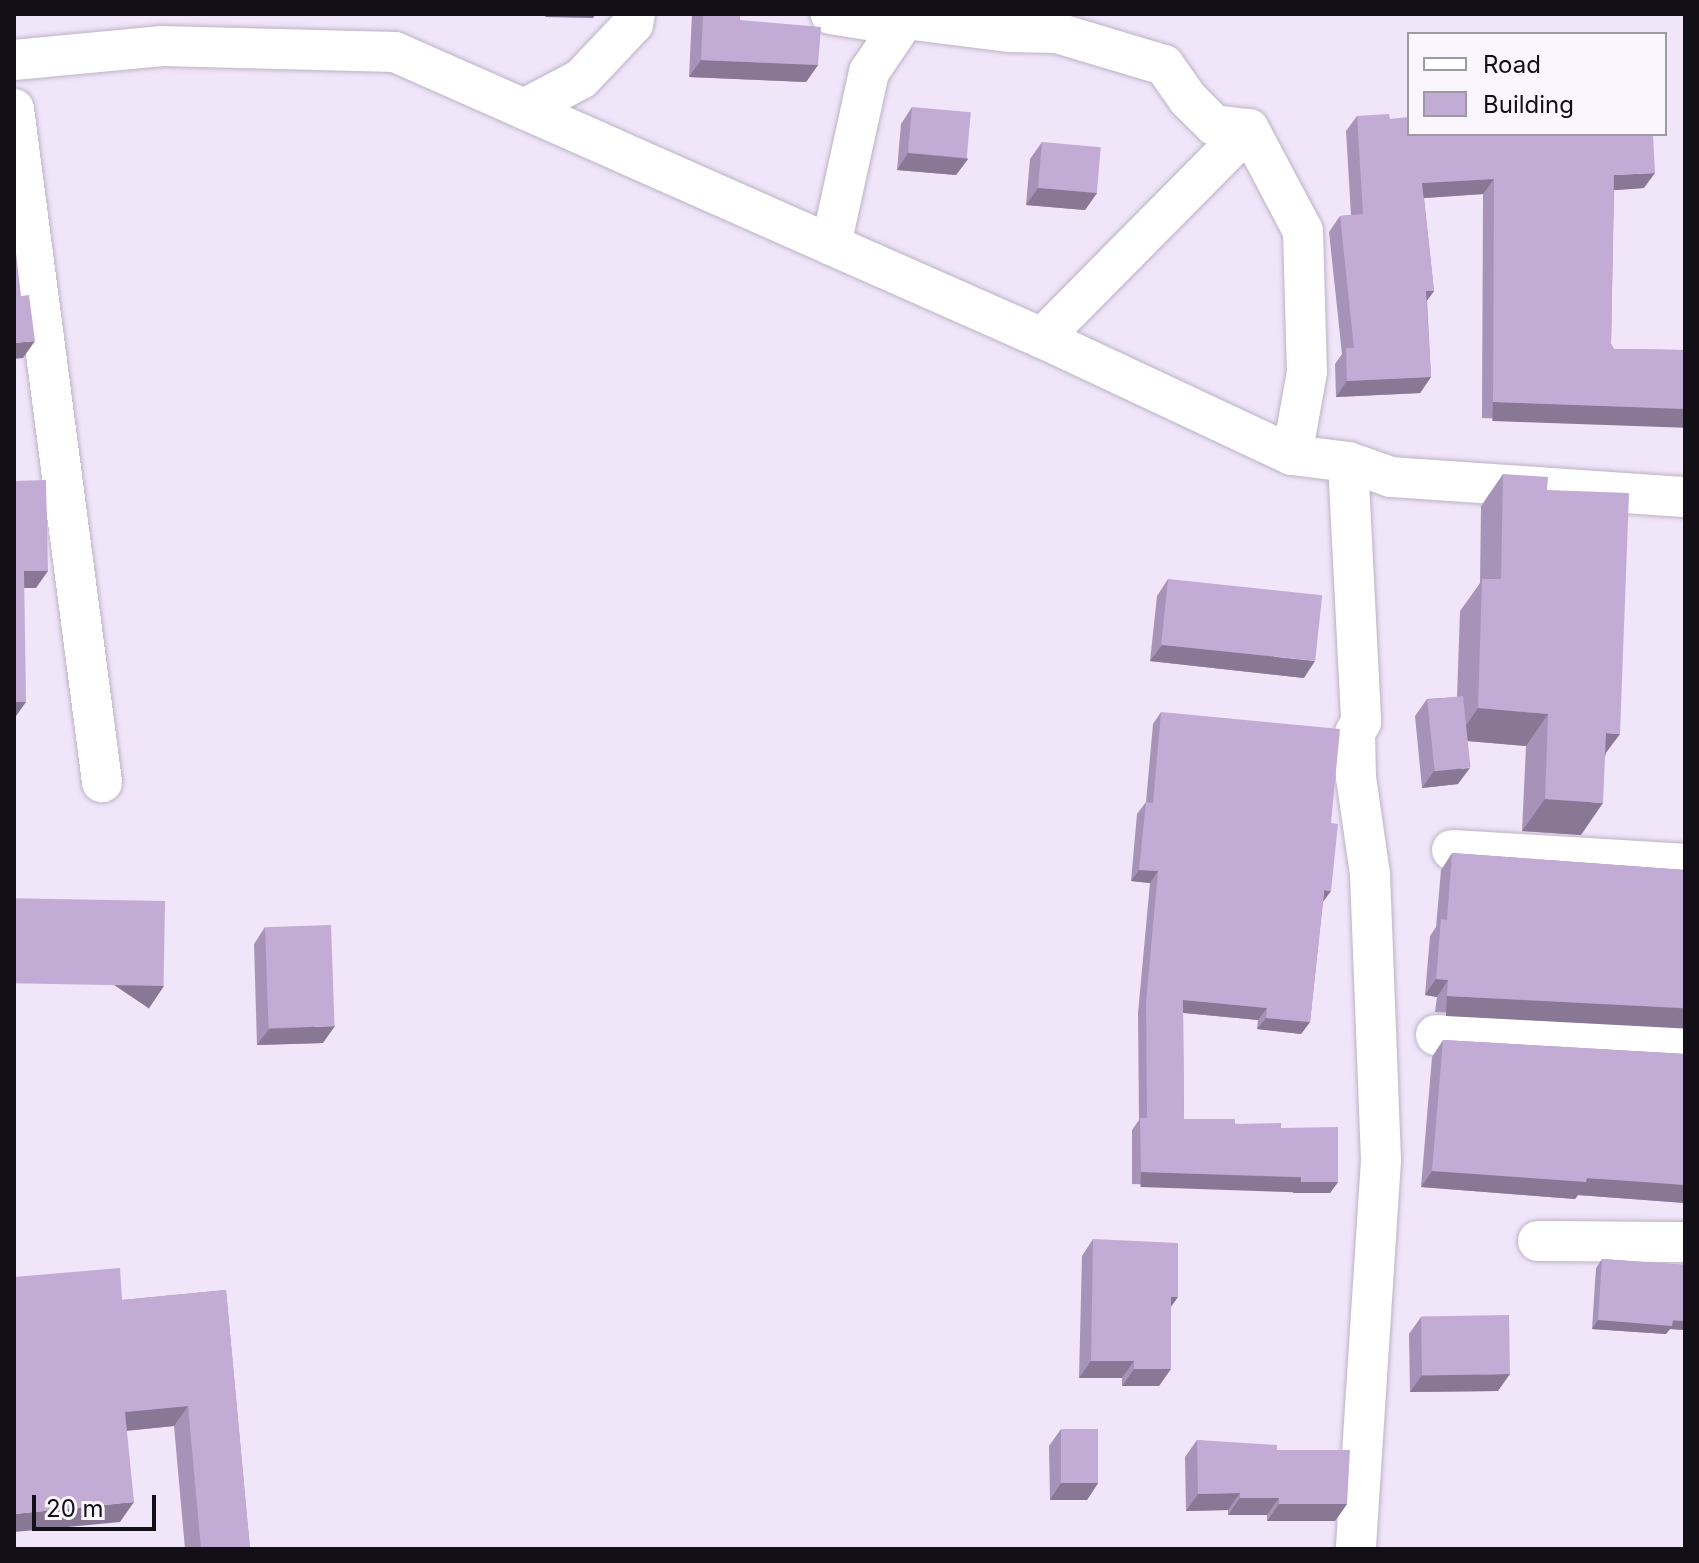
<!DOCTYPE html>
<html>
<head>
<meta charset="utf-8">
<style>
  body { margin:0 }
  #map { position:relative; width:1699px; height:1563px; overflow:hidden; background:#f0e5f9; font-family:Inter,sans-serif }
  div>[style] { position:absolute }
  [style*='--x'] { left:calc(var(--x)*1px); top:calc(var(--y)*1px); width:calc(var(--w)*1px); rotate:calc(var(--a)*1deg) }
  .roads { filter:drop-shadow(0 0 2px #bdb2c5) drop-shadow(0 0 2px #bdb2c5) }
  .minor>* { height:40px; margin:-20px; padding:0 20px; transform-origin:20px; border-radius:20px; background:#fff }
  .wall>* { inset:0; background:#a793b7 }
  .shaded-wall>* { inset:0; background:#887895; transform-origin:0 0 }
  .building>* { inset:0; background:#c2abd5; transform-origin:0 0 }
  span { translate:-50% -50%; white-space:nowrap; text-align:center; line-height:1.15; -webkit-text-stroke:6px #faf6fe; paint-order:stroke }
  .frame { position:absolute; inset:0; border:16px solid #130f16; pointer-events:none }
  .legend { position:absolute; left:1407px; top:32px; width:260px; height:104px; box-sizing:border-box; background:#faf6fe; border:2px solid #9e9aa1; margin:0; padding:10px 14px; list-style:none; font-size:24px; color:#130f16 }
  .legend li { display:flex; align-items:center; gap:16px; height:40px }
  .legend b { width:40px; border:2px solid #9e9aa1 }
  .scale { position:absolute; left:32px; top:1495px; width:124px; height:36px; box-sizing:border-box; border:4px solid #130f16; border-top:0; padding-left:10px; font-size:24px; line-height:28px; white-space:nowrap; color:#130f16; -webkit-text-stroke:6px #faf6fe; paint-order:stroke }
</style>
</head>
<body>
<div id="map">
  <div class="roads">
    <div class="minor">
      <i style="--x:905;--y:19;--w:106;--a:7.1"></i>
      <i style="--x:1010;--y:32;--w:47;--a:1.2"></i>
      <i style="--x:1057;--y:33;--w:112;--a:16.7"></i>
      <i style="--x:1164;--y:65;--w:42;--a:54.8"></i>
      <i style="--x:1188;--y:99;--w:37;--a:45"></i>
      <i style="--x:1214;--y:125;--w:35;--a:7"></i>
      <i style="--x:1249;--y:129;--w:115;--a:62.1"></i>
      <i style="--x:1303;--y:231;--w:141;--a:88.4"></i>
      <i style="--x:1307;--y:372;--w:84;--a:100.2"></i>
      <i style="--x:14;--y:60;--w:149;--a:-5.4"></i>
      <i style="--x:162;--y:46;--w:233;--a:1.5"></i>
      <i style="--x:395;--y:52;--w:707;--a:23.85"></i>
      <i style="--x:1042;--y:338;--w:276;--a:25.1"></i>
      <i style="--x:1292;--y:455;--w:56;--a:7.1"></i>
      <i style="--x:1348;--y:462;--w:46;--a:19.2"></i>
      <i style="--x:1391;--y:477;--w:295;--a:3.9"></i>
      <i style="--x:14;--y:109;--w:679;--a:82.55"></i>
      <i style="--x:524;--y:109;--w:64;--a:-27.8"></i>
      <i style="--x:581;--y:79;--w:76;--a:-46.6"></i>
      <i style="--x:633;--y:24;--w:10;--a:-79"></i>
      <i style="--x:831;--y:245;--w:177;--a:-77.6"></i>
      <i style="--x:869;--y:72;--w:64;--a:-55.8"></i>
      <i style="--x:905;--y:19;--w:31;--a:176"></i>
      <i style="--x:874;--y:21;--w:44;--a:-170.8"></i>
      <i style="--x:1042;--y:338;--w:294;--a:-45.3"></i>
      <i style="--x:1348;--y:462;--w:260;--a:87.1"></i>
      <i style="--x:1361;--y:722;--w:13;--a:119"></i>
      <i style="--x:1355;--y:733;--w:44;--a:88.7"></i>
      <i style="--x:1356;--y:777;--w:98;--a:81.8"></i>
      <i style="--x:1370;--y:874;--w:286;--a:87.8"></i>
      <i style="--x:1381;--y:1160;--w:390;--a:93.7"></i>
      <i style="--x:1452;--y:850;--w:233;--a:3.4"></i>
      <i style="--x:1436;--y:1035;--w:249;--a:3"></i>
      <i style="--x:1538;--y:1241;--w:147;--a:0.4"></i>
    </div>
  </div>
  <div class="wall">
    <i style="clip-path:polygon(692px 14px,740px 14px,740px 20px,818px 65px,806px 82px,689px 77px)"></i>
    <i style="clip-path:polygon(912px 107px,968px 159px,956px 175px,897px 170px,901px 124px)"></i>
    <i style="clip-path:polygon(1357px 116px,1390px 119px,1409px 134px,1644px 188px,1614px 190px,1611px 344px,1614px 349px,1685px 350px,1685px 425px,1482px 418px,1483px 194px,1424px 198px,1434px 291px,1427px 300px,1431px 377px,1420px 393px,1336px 397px,1335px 364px,1342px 354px,1329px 232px,1340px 216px,1351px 215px,1346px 131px)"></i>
    <i style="clip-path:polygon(1042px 142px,1097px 193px,1085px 210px,1026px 205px,1030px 159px)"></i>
    <i style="clip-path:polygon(1503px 474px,1547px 490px,1606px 754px,1581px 835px,1522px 831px,1526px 746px,1467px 741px,1458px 784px,1422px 788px,1415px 716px,1427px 699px,1457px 697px,1460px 611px,1480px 583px,1481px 506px)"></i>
    <i style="clip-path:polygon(1168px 579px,1304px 678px,1150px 661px,1157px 596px)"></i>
    <i style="clip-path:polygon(1161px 712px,1323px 902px,1310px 1022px,1301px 1034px,1257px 1029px,1258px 1020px,1183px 1013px,1184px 1119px,1281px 1128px,1338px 1182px,1330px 1193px,1293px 1193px,1293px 1189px,1132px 1184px,1132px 1130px,1139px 1120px,1138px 1013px,1150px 883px,1131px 881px,1137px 814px,1146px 802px,1153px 724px)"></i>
    <i style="clip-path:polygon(1452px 853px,1685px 870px,1685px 1025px,1435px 1012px,1437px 997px,1425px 995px,1430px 936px,1436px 927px,1441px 870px)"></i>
    <i style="clip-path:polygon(265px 927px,323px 1043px,257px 1045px,254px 944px)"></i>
    <i style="clip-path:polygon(1443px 1040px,1685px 1054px,1685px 1203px,1578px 1195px,1575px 1199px,1421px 1187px,1432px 1057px)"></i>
    <i style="clip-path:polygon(1093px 1239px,1171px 1307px,1159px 1386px,1122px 1386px,1122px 1378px,1079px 1378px,1082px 1256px)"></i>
    <i style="clip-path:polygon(1602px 1259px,1685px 1265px,1685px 1330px,1670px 1329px,1666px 1334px,1592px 1329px,1596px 1268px)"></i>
    <i style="clip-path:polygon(226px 1290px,250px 1549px,185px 1549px,174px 1426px,127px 1431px,120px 1522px,122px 1300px)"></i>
    <i style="clip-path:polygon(1421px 1317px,1498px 1391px,1410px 1392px,1409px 1334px)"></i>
    <i style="clip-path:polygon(1061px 1429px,1098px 1483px,1087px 1500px,1050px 1500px,1049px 1446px)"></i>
    <i style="clip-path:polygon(1197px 1440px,1277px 1450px,1347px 1504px,1335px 1521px,1267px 1521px,1267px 1515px,1228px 1515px,1228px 1510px,1186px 1511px,1185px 1457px)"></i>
  </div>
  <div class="shaded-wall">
    <i style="clip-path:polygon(548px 14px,596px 14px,593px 18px,545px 17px)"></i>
    <i style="clip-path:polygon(701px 60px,818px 65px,806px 82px,689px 77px)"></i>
    <i style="clip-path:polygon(908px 153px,968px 159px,956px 175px,897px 170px)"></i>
    <i style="clip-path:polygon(1655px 173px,1644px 188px,1603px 191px,1614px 175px)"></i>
    <i style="clip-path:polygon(1494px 179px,1483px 194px,1411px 199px,1422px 183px)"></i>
    <i style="clip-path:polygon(1038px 188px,1097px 193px,1085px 210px,1026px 205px)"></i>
    <i style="clip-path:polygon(1426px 291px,1434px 291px,1423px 306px)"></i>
    <i style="clip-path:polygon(35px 341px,23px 358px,14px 359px,14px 343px)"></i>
    <i style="clip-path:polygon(1431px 377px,1420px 393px,1336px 397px,1347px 381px)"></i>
    <i style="left:1493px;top:402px;width:192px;height:19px;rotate:2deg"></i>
    <i style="clip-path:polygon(24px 571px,48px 571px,36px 588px,14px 588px)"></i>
    <i style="clip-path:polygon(1162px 645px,1315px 661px,1304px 678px,1150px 661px)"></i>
    <i style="clip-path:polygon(14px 702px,26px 702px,14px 719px)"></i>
    <i style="clip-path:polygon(1478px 708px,1548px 714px,1526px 746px,1456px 740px)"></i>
    <i style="clip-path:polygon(1606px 733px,1620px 734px,1597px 765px)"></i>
    <i style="clip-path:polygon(1470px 768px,1458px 784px,1422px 788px,1434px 771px)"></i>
    <i style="clip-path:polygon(1545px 799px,1603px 803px,1581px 835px,1522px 831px)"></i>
    <i style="clip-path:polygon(1139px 870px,1158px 871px,1150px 883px,1131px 881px)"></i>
    <i style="clip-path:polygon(1324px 890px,1331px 891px,1323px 902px)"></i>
    <i style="clip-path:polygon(1436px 979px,1448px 980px,1437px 997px,1425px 995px)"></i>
    <i style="left:164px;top:986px;width:27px;height:150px;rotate:124deg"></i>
    <i style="left:1447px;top:996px;width:238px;height:20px;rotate:3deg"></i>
    <i style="clip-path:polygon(1183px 1000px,1267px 1008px,1258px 1020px,1175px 1012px)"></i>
    <i style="clip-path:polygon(1266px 1018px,1310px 1022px,1301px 1034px,1257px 1029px)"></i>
    <i style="clip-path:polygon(335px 1026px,323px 1043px,257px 1045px,269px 1029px)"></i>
    <i style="clip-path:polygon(1432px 1171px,1642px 1181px,1685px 1185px,1685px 1203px,1578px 1195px,1575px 1199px,1421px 1187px)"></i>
    <i style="left:1141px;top:1172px;width:160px;height:15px;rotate:2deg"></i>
    <i style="clip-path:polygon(1301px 1182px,1338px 1182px,1330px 1193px,1293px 1193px)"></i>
    <i style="clip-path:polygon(1171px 1297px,1178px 1297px,1166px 1314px)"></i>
    <i style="clip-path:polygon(1598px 1320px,1685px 1321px,1685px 1330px,1670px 1329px,1666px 1334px,1592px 1329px)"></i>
    <i style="clip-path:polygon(1091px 1361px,1134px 1361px,1122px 1378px,1079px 1378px)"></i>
    <i style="clip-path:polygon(1134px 1369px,1171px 1369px,1159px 1386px,1122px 1386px)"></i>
    <i style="clip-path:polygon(1510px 1374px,1498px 1391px,1410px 1392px,1422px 1375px)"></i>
    <i style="clip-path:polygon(188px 1406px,174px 1426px,111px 1432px,125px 1412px)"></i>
    <i style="clip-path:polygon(1061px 1483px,1098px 1483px,1087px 1500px,1050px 1500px)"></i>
    <i style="clip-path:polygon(1240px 1493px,1228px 1510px,1186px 1511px,1198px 1494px)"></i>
    <i style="clip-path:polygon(1240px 1498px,1279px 1498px,1267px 1515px,1228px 1515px)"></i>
    <i style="clip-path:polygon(134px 1502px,120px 1522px,14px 1532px,14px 1514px)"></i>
    <i style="clip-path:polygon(1279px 1504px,1347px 1504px,1335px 1521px,1267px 1521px)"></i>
  </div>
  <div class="building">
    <i style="clip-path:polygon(703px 14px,740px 14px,740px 20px,821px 27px,818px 65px,701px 60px)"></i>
    <i style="left:912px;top:107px;width:59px;height:46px;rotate:5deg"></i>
    <i style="clip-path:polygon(1389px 114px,1390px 119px,1409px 117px,1409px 134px,1653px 134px,1655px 173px,1614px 175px,1611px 344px,1614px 349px,1685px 350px,1685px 409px,1493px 402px,1494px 179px,1422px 183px,1434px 291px,1426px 291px,1431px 377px,1347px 381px,1346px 348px,1354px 348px,1340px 216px,1363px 214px,1357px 116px)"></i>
    <i style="left:1042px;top:142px;width:59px;height:46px;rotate:5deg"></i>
    <i style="clip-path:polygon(14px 235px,21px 296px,29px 295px,35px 341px,14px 343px)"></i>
    <i style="clip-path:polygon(1503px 474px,1548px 477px,1547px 490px,1629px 493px,1620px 734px,1606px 733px,1603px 803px,1545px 799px,1548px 714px,1478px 708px,1482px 579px,1501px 579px)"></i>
    <i style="clip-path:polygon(46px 480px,48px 571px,24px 571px,26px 702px,14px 702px,14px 481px)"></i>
    <i style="left:1168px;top:579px;width:155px;height:66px;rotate:6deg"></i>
    <i style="left:1463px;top:696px;width:72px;height:36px;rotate:84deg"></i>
    <i style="clip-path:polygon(1161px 712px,1340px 729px,1331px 823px,1338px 824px,1331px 891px,1324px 890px,1310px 1022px,1266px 1018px,1267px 1008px,1183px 1000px,1184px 1119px,1235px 1119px,1235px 1124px,1281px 1123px,1281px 1128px,1338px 1127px,1338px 1182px,1301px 1182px,1301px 1177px,1141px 1172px,1140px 1118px,1147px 1118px,1146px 1002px,1158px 871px,1139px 870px,1146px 802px,1153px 803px)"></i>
    <i style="clip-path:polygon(1452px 853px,1685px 870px,1685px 1008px,1447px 996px,1448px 980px,1436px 979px,1441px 919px,1447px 920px)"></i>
    <i style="left:165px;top:901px;width:85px;height:151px;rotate:91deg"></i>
    <i style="left:331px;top:925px;width:101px;height:66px;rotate:88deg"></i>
    <i style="clip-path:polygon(1443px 1040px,1685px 1054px,1685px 1185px,1587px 1178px,1586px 1182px,1432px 1171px)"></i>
    <i style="clip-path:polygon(1093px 1239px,1178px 1243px,1178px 1297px,1171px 1297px,1171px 1369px,1134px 1369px,1134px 1361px,1091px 1361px)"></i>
    <i style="clip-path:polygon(1602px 1259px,1685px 1265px,1685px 1321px,1673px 1320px,1672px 1326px,1598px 1320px)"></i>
    <i style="clip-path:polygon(120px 1268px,122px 1300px,226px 1290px,250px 1549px,201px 1549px,188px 1406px,125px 1412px,134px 1502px,14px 1514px,14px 1277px)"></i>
    <i style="left:1509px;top:1315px;width:59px;height:88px;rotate:89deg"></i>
    <i style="left:1061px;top:1429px;width:37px;height:54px"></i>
    <i style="clip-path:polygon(1197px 1440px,1277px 1445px,1277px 1450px,1350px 1450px,1347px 1504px,1279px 1504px,1279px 1498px,1240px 1498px,1240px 1493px,1198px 1494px)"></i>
  </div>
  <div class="frame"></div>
  <ul class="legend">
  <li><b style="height:10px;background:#fff"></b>Road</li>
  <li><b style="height:22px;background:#c2abd5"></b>Building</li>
  </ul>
  <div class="scale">20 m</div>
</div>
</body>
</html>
